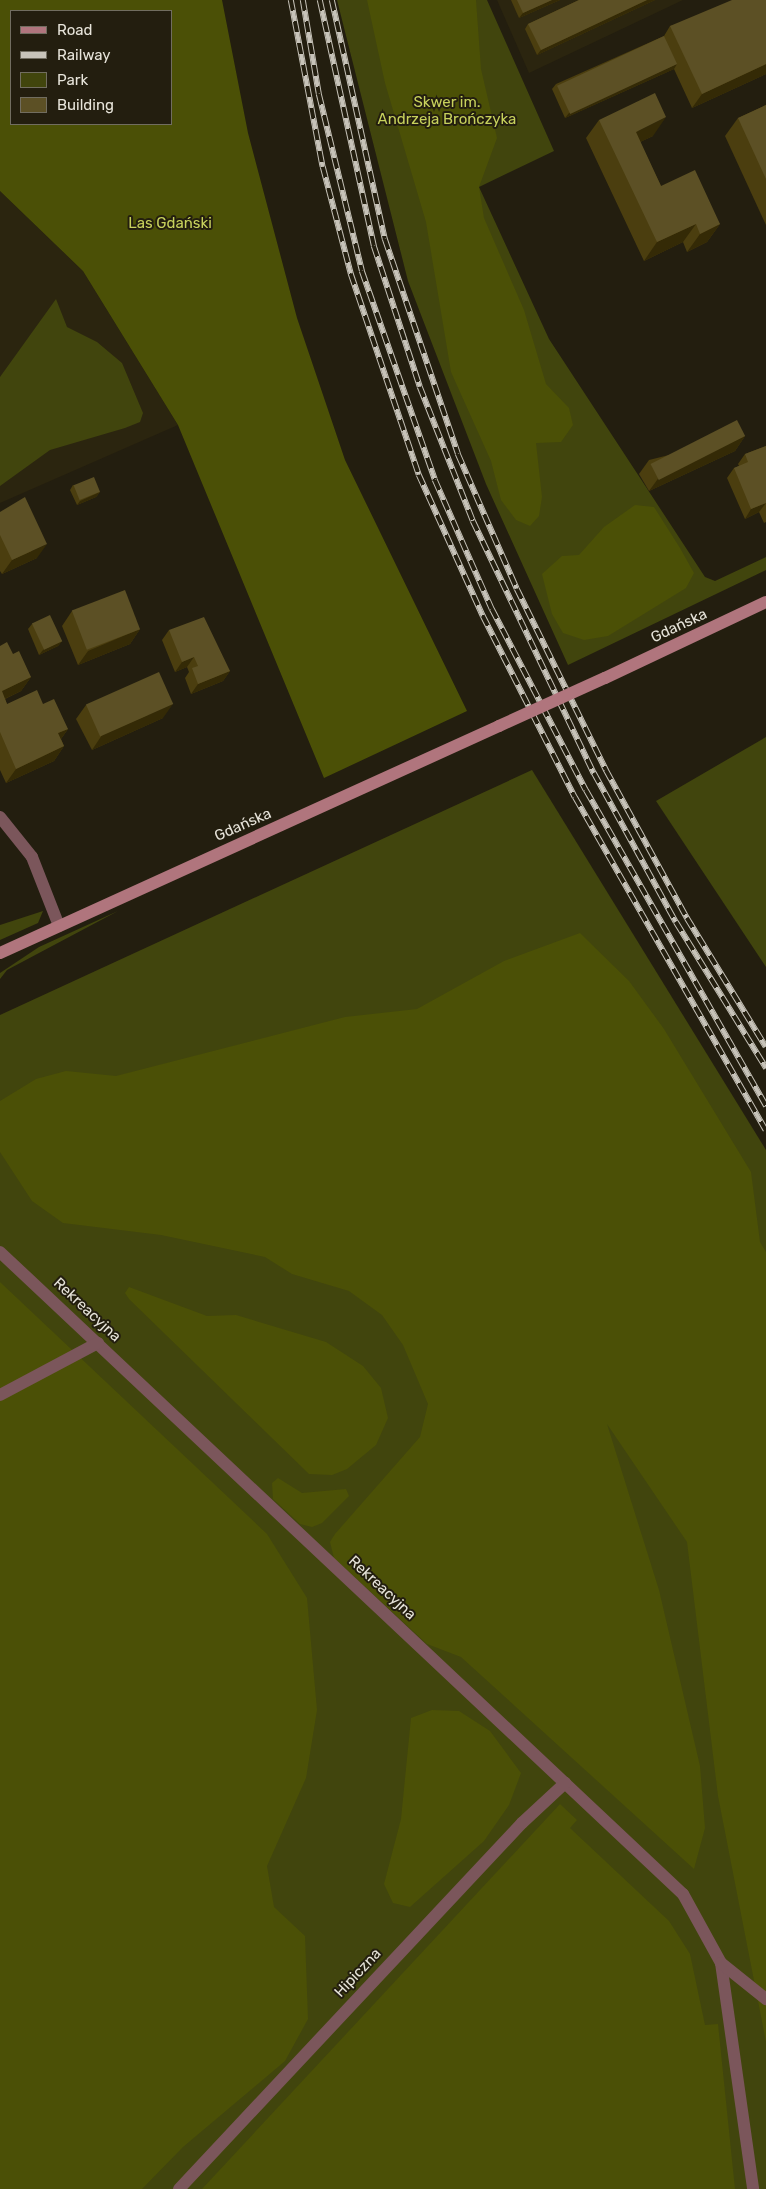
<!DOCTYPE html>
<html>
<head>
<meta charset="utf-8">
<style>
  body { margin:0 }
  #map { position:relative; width:766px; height:2189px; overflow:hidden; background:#231e0f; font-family:Rubik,sans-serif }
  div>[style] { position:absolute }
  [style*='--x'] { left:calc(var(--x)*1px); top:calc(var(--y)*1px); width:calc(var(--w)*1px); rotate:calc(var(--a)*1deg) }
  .built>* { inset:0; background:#2b250f }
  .green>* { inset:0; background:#41450d }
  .forest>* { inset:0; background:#4b5006 }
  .street>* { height:12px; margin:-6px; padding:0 6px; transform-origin:6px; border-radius:6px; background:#7b565b }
  .secondary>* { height:12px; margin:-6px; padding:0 6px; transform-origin:6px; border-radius:6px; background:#b0757d }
  .rail>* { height:5.5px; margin-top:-2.75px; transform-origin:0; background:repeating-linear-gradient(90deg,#231e0f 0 11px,#c7c3b9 0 22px); box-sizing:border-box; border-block:1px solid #c7c3b9 }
  .secondary-bridge>* { height:12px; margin:-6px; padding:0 6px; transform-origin:6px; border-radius:6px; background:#b0757d }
  .wall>* { inset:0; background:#4b3e0f }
  .shaded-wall>* { inset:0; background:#342a06 }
  .building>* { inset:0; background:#5c5025; transform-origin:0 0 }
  span { translate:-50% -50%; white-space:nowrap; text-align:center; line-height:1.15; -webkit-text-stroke:4px #231e0f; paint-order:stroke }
  .park-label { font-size:15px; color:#c7d15c }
  .street-label { font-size:15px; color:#e7e4da }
  .legend { position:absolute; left:10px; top:10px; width:162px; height:115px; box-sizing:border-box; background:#231e0f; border:1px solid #716d60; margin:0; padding:6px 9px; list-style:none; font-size:15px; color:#e7e4da }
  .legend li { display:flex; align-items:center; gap:10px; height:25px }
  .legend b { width:25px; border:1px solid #716d60 }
</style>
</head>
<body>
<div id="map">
  <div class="built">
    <i style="clip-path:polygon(497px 0,683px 0,529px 73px)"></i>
    <i style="clip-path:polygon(0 191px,83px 271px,178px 425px,0 503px)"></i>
  </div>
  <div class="green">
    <i style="clip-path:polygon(337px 0,487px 0,554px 151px,479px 187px,549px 339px,705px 577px,715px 581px,766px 557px,766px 570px,568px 665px,486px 484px,408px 281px)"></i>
    <i style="clip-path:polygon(56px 299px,67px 327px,97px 342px,122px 363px,143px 413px,140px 422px,125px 428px,50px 450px,0 486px,0 377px)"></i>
    <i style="clip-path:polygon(766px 737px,766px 967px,656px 801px)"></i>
    <i style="clip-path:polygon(532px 770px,766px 1150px,766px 2189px,0 2189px,0 1015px)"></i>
    <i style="clip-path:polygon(43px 911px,38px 923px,0 940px,0 925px)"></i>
    <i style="clip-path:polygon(118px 911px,7px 970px,0 979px,0 973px,39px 947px)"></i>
  </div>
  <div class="forest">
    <i style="clip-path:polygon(evenodd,0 0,222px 0,248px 133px,297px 318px,345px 460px,467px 711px,324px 778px,178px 425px,83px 271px,0 191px,0 0,11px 11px,171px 11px,171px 124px,11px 124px,11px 11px)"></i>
    <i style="clip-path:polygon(367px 0,476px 0,481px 69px,497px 138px,479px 187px,484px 218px,524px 310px,546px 384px,569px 408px,573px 425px,561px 442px,536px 443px,542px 497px,539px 516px,530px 526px,516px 520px,501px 500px,491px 461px,451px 372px,426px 222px,385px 83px)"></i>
    <i style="clip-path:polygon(635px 505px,654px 507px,680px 548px,694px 573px,686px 588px,608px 636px,584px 640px,563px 633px,552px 614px,542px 574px,562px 556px,579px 555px,604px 527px)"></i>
    <i style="clip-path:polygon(580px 933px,629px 981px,664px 1029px,751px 1172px,760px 1242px,766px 1252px,766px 2042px,718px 1796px,687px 1542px,607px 1424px,659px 1590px,700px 1766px,705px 1828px,694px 1869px,461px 1657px,427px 1644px,334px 1558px,330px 1542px,335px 1534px,420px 1437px,428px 1404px,403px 1345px,382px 1315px,349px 1291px,292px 1274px,265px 1257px,161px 1235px,63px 1223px,32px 1201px,0 1152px,0 1101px,36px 1079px,66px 1071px,116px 1076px,345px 1017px,417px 1009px,504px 961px)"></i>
    <i style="clip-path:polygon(0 1282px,267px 1534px,307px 1598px,317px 1710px,306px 1778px,267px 1866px,274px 1907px,305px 1936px,308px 2019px,285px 2061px,183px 2147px,142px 2189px,0 2189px)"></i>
    <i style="clip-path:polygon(129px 1287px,207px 1316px,236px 1315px,326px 1342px,363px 1366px,381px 1388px,388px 1418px,376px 1445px,347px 1469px,332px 1475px,309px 1474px,129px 1299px,125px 1293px)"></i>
    <i style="clip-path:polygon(278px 1478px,302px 1493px,346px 1489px,349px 1496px,322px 1523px,312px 1527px,300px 1524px,273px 1499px,272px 1483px)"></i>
    <i style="clip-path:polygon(432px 1710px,459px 1711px,490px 1731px,521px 1773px,509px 1805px,484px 1841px,410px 1907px,393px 1903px,384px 1884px,401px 1819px,411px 1718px)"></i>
    <i style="clip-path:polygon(560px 1804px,577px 1820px,570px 1828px,669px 1921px,690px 1954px,705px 2025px,718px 2024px,735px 2189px,202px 2189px)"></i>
  </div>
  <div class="street">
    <i style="--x:0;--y:817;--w:51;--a:51.3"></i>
    <i style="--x:32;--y:857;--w:74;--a:68.6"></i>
    <i style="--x:0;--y:1252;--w:937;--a:43.23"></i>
    <i style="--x:683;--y:1894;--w:79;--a:61.2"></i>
    <i style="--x:721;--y:1963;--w:228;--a:81.9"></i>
    <i style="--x:0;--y:1395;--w:111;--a:-28"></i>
    <i style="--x:721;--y:1963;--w:58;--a:38.7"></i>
    <i style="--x:179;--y:2189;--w:502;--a:-46.86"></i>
    <i style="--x:522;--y:1823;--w:59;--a:-42.9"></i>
  </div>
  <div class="secondary">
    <i style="--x:605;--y:678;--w:178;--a:-25.3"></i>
    <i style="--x:0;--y:953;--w:548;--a:-24.46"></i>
  </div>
  <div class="rail">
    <i style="--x:291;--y:0;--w:170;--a:79.2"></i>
    <i style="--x:323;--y:167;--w:111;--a:75.3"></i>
    <i style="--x:351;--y:274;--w:212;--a:71.3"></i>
    <i style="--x:419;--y:475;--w:155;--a:65.6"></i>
    <i style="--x:483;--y:616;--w:203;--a:63.1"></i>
    <i style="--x:575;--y:797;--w:384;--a:60.2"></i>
    <i style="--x:303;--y:0;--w:95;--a:80.3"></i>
    <i style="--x:319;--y:94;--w:182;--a:76.3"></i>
    <i style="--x:362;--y:271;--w:221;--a:70.7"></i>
    <i style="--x:435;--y:480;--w:141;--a:66.2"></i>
    <i style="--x:492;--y:609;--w:204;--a:62.6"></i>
    <i style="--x:586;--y:790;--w:364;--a:60.3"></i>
    <i style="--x:320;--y:0;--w:252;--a:77.6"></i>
    <i style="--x:374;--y:246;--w:148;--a:71.9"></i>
    <i style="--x:420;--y:387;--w:144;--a:68.4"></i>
    <i style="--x:473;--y:521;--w:280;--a:64.4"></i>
    <i style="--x:594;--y:773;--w:170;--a:61.2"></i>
    <i style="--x:676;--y:922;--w:172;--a:58.3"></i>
    <i style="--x:332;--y:0;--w:245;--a:77.5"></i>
    <i style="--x:385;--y:239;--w:227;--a:71.2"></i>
    <i style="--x:458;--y:454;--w:147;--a:66.4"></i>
    <i style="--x:517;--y:589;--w:202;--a:63.8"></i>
    <i style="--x:606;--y:770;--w:169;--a:61.3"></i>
    <i style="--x:687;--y:918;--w:151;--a:58.5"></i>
  </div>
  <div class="secondary-bridge">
    <i style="--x:499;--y:726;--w:116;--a:-24.4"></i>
  </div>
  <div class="wall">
    <i style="clip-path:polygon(511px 0,560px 0,519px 18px)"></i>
    <i style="clip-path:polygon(579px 0,655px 0,537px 55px,525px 29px,528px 24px)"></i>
    <i style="clip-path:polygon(766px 0,766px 74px,692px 108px,674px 69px,565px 118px,552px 89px,556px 84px,664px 36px,670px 26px)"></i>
    <i style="clip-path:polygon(766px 105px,766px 225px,725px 136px,738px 118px)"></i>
    <i style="clip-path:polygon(599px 120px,653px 136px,640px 142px,661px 186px,720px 224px,707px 242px,687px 252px,683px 242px,644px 261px,586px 138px)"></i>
    <i style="clip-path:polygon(745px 436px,735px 451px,649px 491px,639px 474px,649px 460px)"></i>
    <i style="clip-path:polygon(766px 446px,766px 522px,764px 523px,759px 512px,745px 519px,727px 478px,734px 468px,739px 466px,738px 464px,745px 454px)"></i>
    <i style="clip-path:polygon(73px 485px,100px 492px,96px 497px,77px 505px,70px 490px)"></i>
    <i style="clip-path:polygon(0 512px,37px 558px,2px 574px,0 571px)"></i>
    <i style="clip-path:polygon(72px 611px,140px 629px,130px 644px,78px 665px,62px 626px)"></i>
    <i style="clip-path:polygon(32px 624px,62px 641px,58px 646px,39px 655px,28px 629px)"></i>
    <i style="clip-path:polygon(169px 630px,230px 671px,223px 681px,191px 694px,185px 678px,189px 672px,187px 667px,175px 672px,162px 640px)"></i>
    <i style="clip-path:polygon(0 646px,31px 677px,21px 691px,5px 699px,7px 704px,43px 704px,68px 729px,61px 739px,64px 746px,54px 761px,6px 783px,0 770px)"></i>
    <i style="clip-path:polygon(86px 705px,163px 718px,92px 750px,76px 719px)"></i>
  </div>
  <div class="shaded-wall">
    <i style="clip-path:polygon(552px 0,560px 0,519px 18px,523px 13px)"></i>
    <i style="clip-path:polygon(647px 0,655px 0,537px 55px,541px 50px)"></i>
    <i style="clip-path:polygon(677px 64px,674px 69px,565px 118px,569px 113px)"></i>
    <i style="clip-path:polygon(766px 64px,766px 74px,692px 108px,702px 94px)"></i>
    <i style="clip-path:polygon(666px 117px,653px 136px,623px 150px,636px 132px)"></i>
    <i style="clip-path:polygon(696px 224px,683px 242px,644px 261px,657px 242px)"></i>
    <i style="clip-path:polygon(720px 224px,707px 242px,687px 252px,700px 234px)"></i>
    <i style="clip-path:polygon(745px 436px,735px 451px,649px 491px,660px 476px)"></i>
    <i style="clip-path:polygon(100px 492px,96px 497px,77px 505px,80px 501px)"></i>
    <i style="clip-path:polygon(766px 503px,759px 512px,745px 519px,751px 509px)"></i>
    <i style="clip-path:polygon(47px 544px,37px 558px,2px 574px,12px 560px)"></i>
    <i style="clip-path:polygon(140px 629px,130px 644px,78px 665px,88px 651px)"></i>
    <i style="clip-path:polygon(62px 641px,58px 646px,39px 655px,43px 650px)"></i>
    <i style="clip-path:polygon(194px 657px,187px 667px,175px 672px,182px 662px)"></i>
    <i style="clip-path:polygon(230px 671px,223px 681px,191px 694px,198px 684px)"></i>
    <i style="clip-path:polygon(31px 677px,21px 691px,0 701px,2px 691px)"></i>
    <i style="clip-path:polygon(173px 704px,163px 718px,92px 750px,102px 735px)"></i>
    <i style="clip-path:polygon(68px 729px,58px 743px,58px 733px)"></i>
    <i style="clip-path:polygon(64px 746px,54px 761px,6px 783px,16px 769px)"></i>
  </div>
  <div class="building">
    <i style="clip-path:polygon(517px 0,552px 0,523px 13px)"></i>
    <i style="clip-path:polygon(579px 0,647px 0,541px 50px,528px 24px)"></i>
    <i style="clip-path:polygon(732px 0,766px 0,766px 64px,702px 94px,670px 26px)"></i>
    <i style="left:664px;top:36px;width:31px;height:118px;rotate:65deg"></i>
    <i style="clip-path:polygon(655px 93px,666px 117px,636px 132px,661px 186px,695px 170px,720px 224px,700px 234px,696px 224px,657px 242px,599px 120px)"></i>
    <i style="clip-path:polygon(766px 105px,766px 179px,738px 118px)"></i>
    <i style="left:737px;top:420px;width:18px;height:97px;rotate:63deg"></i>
    <i style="clip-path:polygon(766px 446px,766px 503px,751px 509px,734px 468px,748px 462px,745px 454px)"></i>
    <i style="left:94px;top:477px;width:16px;height:22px;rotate:68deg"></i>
    <i style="clip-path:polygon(25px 497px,47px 544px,12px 560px,0 535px,0 512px)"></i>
    <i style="left:125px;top:590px;width:42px;height:57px;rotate:69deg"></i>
    <i style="left:50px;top:615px;width:29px;height:20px;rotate:65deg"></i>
    <i style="clip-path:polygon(204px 617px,230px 671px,198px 684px,192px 668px,198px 666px,194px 657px,182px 662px,169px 630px)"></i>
    <i style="clip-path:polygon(7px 642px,13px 654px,19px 651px,31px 677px,2px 691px,7px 704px,37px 690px,43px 704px,54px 699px,68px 729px,58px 733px,64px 746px,16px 769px,0 732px,0 646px)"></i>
    <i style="left:159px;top:672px;width:35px;height:80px;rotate:66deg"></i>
  </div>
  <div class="park-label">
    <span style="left:447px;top:111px">Skwer im.<br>Andrzeja Brończyka</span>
    <span style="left:170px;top:224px">Las Gdański</span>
  </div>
  <div class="street-label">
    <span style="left:679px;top:626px;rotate:-25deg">Gdańska</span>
    <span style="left:243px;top:825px;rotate:-24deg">Gdańska</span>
    <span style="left:87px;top:1310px;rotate:43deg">Rekreacyjna</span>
    <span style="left:382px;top:1588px;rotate:43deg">Rekreacyjna</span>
    <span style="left:358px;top:1973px;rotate:-47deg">Hipiczna</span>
  </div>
  <ul class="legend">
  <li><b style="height:6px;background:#b0757d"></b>Road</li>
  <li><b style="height:6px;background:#c7c3b9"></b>Railway</li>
  <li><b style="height:14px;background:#41450d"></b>Park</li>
  <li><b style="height:14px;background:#5c5025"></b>Building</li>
  </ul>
</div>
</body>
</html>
